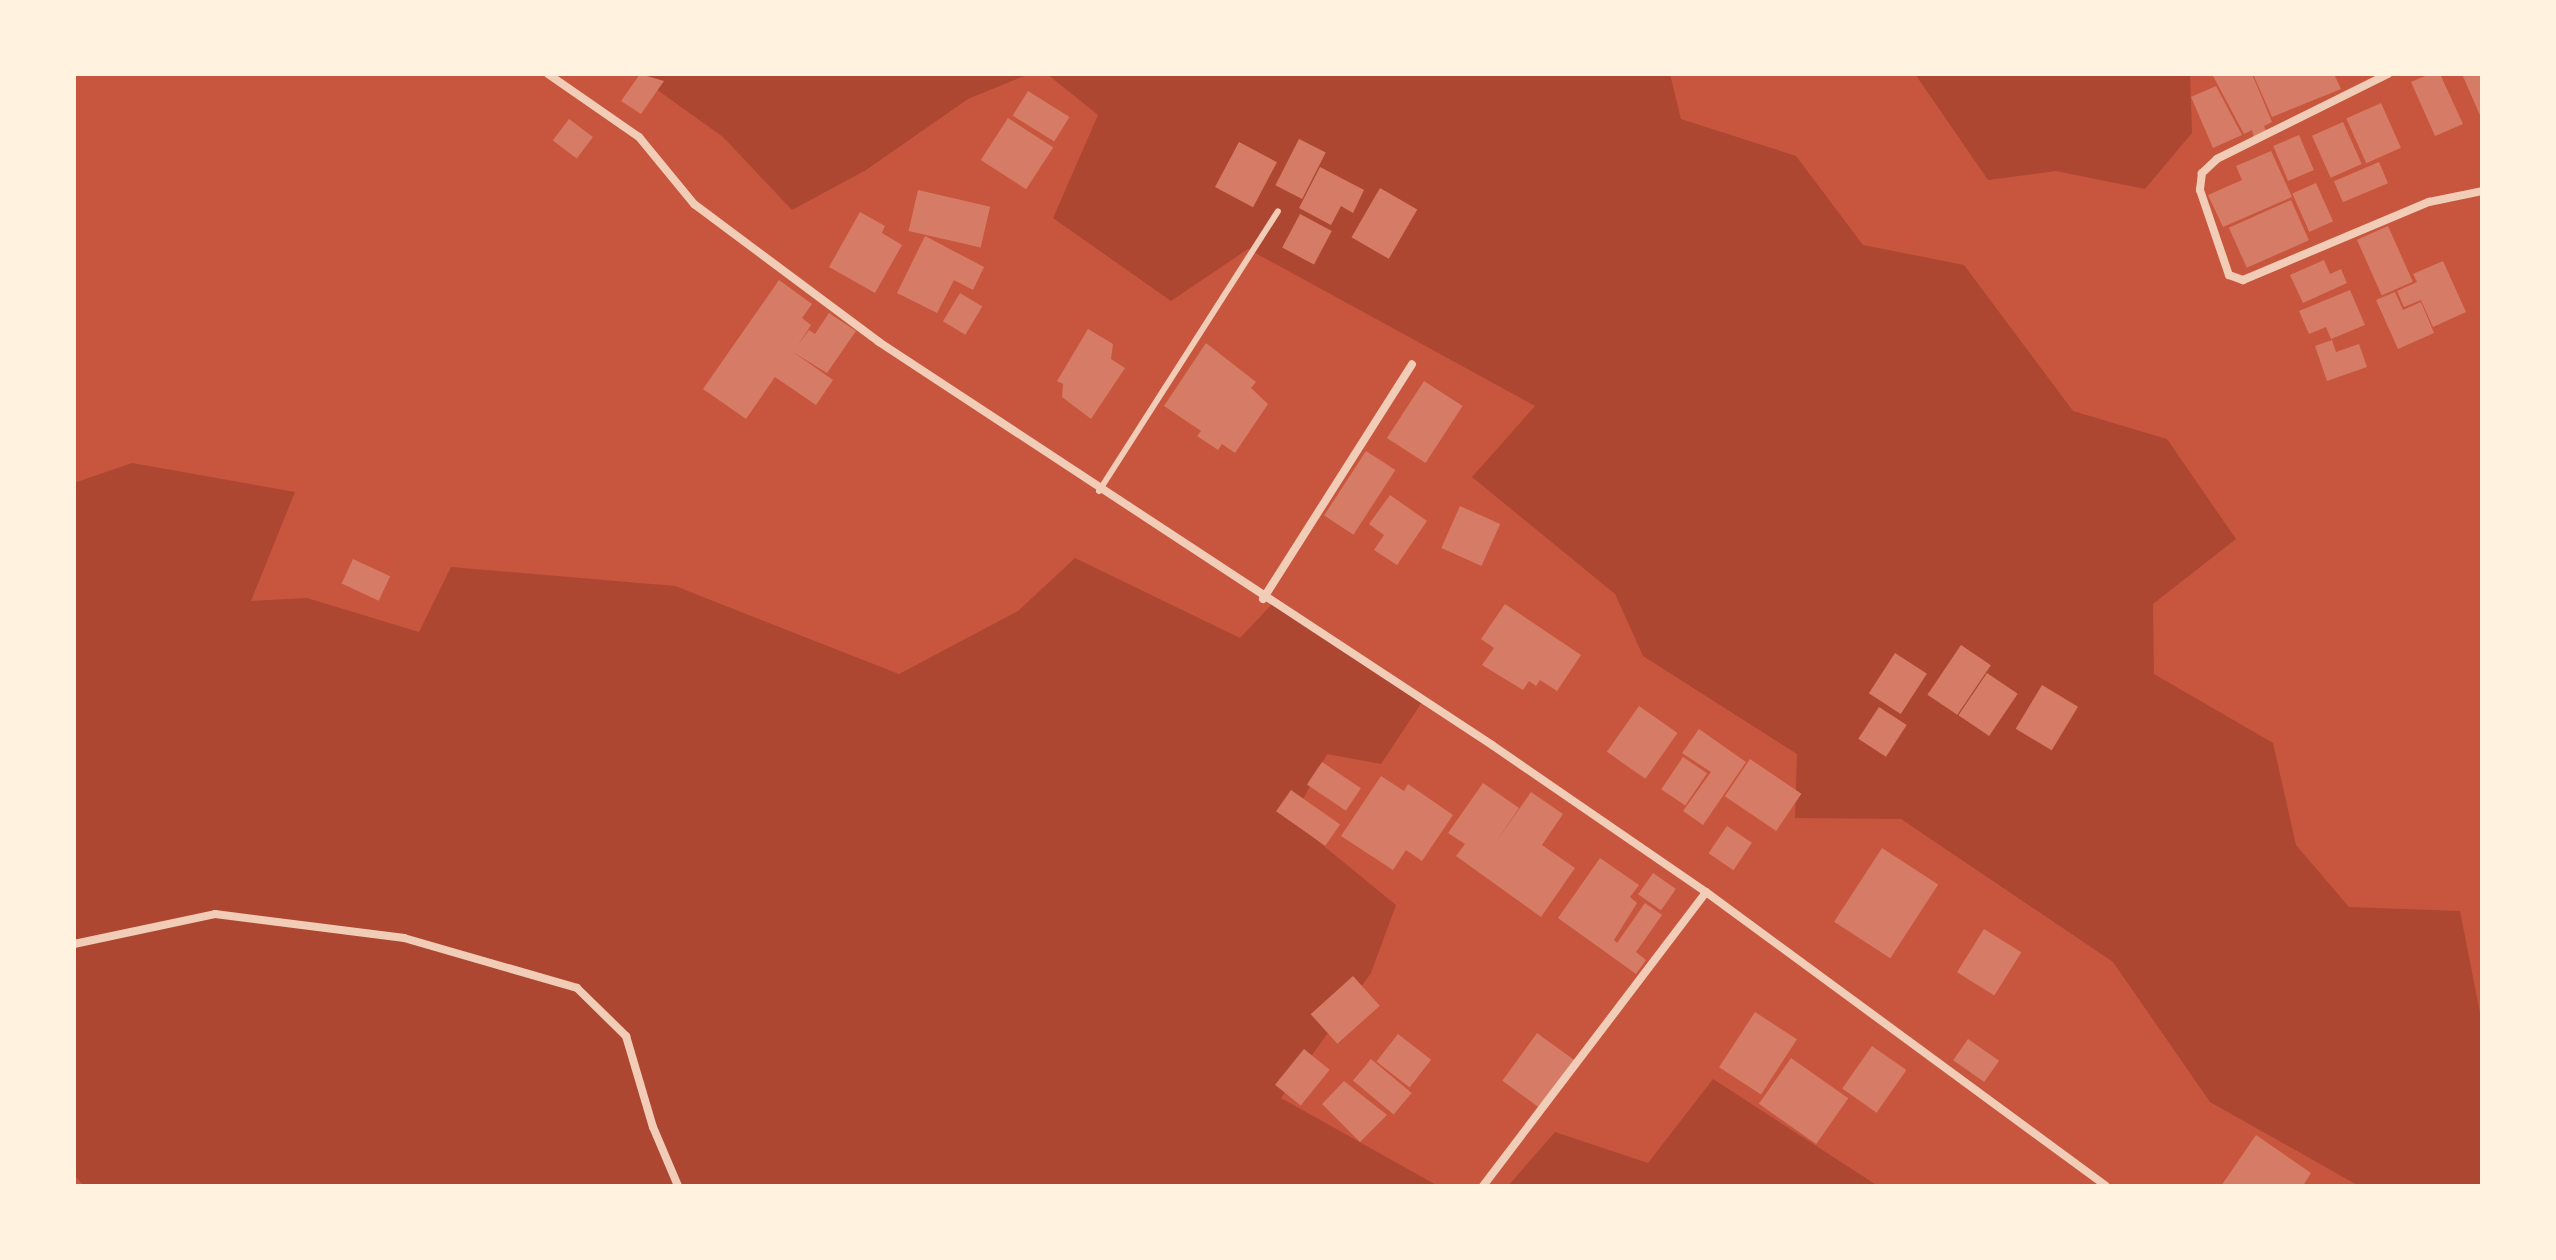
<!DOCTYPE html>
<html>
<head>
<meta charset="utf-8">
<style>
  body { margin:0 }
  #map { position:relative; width:2556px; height:1260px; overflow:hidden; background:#c8553d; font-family:"Varela Round",sans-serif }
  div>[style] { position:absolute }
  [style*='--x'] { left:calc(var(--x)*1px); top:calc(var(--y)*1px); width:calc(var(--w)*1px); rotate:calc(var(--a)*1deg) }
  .green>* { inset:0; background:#ae4732 }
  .building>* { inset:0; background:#d67c66; transform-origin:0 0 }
  .service>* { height:6px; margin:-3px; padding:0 3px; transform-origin:3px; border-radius:3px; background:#f1ccb7 }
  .minor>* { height:8px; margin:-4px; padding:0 4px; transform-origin:4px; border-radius:4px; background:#f1ccb7 }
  span { translate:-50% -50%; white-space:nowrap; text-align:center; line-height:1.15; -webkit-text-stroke:6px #fff3e0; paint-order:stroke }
  .frame { position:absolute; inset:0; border:76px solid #fff3e0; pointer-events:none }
</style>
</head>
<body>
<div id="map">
  <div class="green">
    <i style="clip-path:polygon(635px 74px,1029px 74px,968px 99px,866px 170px,792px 210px,723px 137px)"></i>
    <i style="clip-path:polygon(1047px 74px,1670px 74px,1681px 119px,1796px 156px,1863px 245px,1964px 265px,2073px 411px,2167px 439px,2236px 539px,2153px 604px,2154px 674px,2273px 743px,2296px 845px,2349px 907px,2460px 911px,2482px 1023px,2482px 1186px,2359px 1186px,2210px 1102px,2113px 962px,1901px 819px,1795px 818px,1797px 754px,1643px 656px,1615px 594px,1472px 477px,1535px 406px,1248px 249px,1171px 301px,1053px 218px,1098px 115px)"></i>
    <i style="clip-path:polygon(1915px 74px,2190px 74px,2192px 133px,2145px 189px,2056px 171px,1988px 180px)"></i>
    <i style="clip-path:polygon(132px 463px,295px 492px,251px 601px,307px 598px,419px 632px,451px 567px,675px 586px,899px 674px,1018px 611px,1075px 558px,1240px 638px,1273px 603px,1422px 702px,1381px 764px,1327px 754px,1292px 820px,1396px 905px,1371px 973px,1281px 1098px,1438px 1186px,84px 1186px,74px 1175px,74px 483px)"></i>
    <i style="clip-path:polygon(1713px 1079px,1878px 1186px,1508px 1186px,1555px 1132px,1648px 1163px)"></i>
  </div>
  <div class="building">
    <i style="clip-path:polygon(640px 74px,664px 81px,641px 114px,621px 101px)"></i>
    <i style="clip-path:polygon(2212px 74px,2252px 74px,2272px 122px,2264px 126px,2267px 133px,2254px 138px,2252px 130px,2244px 134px)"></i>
    <i style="clip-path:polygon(2253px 74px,2334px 74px,2341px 89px,2272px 117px)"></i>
    <i style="clip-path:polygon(2430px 74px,2440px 74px,2463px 124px,2435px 136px,2411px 82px)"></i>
    <i style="clip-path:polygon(2462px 74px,2482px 74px,2482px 120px)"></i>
    <i style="clip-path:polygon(2216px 86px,2242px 135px,2213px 148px,2191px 97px)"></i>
    <i style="left:1028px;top:91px;width:49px;height:29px;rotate:32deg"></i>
    <i style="left:2381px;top:103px;width:49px;height:38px;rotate:66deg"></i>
    <i style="left:1008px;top:118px;width:54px;height:50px;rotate:33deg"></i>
    <i style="left:569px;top:119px;width:30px;height:27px;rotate:37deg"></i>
    <i style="left:2343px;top:122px;width:46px;height:34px;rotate:66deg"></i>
    <i style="left:2299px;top:135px;width:38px;height:28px;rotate:67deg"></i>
    <i style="left:1299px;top:139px;width:30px;height:52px;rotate:27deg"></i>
    <i style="left:1239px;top:142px;width:43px;height:51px;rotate:28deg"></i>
    <i style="clip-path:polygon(2271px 151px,2292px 197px,2223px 227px,2208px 195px,2242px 180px,2236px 166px)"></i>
    <i style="left:2379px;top:162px;width:23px;height:49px;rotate:67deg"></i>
    <i style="clip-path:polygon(1320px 167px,1364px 190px,1353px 213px,1341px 206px,1331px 225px,1299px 208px)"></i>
    <i style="left:2316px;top:183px;width:42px;height:26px;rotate:66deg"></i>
    <i style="left:1380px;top:188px;width:43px;height:57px;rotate:30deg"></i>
    <i style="left:918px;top:190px;width:74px;height:42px;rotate:13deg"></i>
    <i style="left:2291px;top:200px;width:44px;height:68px;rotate:66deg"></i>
    <i style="clip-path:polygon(860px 212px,885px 226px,882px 233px,902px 245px,875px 293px,829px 267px)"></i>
    <i style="left:1300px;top:214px;width:36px;height:38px;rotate:28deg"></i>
    <i style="left:2388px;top:226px;width:61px;height:34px;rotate:66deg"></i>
    <i style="clip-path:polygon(925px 236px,984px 267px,973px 290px,954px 280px,937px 313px,897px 293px)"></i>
    <i style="clip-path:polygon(2324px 260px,2330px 274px,2341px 269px,2347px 283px,2303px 303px,2290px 275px)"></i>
    <i style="clip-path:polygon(2443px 261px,2466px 312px,2433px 327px,2421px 300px,2404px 307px,2397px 291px,2417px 282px,2413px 274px)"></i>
    <i style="clip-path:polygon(779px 280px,812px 304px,802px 318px,811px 325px,798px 345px,809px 330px,815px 334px,829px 313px,856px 331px,827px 373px,793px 352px,833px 380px,816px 405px,775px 377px,746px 419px,703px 389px)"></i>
    <i style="clip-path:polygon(2350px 290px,2365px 325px,2331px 339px,2326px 327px,2309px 334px,2299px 311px)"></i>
    <i style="clip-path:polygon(2395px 292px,2403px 310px,2421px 302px,2434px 333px,2398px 349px,2376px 300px)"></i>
    <i style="left:960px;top:293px;width:26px;height:33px;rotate:31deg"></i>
    <i style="clip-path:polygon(1088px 329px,1113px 344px,1111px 359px,1125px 368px,1091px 419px,1062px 397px,1063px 384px,1057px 381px)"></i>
    <i style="clip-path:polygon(2332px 340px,2336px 352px,2359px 344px,2367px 367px,2327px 381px,2315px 346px)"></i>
    <i style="clip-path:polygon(1206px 343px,1256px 382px,1251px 388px,1268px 404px,1235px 453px,1222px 444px,1218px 450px,1197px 436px,1201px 431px,1164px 406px)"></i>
    <i style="left:1424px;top:381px;width:46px;height:68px;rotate:33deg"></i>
    <i style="left:1366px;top:451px;width:35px;height:77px;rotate:33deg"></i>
    <i style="clip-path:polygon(1390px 495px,1427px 521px,1397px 565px,1374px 550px,1384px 535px,1369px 524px)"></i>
    <i style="left:1460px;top:506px;width:44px;height:46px;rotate:24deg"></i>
    <i style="left:353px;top:559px;width:41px;height:27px;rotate:25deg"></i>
    <i style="clip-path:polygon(1505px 604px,1581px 655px,1557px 691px,1540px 680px,1536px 686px,1529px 681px,1523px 690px,1482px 665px,1494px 648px,1481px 639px)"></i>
    <i style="left:1961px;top:645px;width:36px;height:60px;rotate:34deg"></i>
    <i style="left:1895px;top:653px;width:38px;height:48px;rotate:33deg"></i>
    <i style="left:1987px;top:673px;width:37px;height:51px;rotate:34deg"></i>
    <i style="left:2042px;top:685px;width:42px;height:51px;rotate:31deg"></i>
    <i style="left:1639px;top:706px;width:47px;height:56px;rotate:35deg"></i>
    <i style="left:1879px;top:707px;width:33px;height:38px;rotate:33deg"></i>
    <i style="clip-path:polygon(1699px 729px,1746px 762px,1703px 825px,1683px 811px,1711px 772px,1682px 753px)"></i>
    <i style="left:1683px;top:757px;width:29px;height:39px;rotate:34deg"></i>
    <i style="left:1750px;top:759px;width:62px;height:45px;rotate:34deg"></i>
    <i style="left:1322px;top:762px;width:47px;height:27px;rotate:34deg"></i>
    <i style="clip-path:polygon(1381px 776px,1404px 791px,1408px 784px,1453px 815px,1422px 861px,1406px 850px,1393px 870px,1341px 836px)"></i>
    <i style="clip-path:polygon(1483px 783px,1519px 808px,1494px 845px,1531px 792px,1563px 814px,1542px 845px,1575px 868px,1541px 917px,1456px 856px,1465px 844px,1448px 833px)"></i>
    <i style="left:1291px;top:790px;width:60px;height:26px;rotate:35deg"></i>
    <i style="left:1727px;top:826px;width:30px;height:33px;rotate:34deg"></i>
    <i style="left:1882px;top:848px;width:67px;height:88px;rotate:33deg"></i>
    <i style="clip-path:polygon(1600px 858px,1639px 885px,1630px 897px,1637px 903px,1614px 940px,1617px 943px,1645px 903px,1662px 915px,1636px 952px,1646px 960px,1636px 974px,1558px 918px)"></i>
    <i style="left:1653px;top:873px;width:28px;height:26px;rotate:35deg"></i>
    <i style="left:1984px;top:929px;width:44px;height:51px;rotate:32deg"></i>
    <i style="left:1353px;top:976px;width:40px;height:57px;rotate:48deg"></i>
    <i style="left:1755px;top:1012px;width:50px;height:66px;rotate:33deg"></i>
    <i style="left:1537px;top:1033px;width:46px;height:59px;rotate:36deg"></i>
    <i style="left:1398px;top:1034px;width:42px;height:35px;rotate:38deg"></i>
    <i style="left:1968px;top:1039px;width:38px;height:26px;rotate:35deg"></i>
    <i style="left:1872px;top:1046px;width:42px;height:52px;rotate:35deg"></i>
    <i style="left:1304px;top:1049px;width:33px;height:46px;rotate:39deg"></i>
    <i style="left:1791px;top:1058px;width:70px;height:56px;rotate:35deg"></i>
    <i style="left:1371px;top:1059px;width:53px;height:28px;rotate:40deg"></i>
    <i style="clip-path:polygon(1344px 1081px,1387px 1115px,1360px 1142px,1322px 1104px)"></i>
    <i style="clip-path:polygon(2256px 1135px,2311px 1173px,2303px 1186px,2221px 1186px)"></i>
  </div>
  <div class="service">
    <i style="--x:1099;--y:491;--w:332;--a:-57.4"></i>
  </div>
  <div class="minor">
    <i style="--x:548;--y:74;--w:111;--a:34.7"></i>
    <i style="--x:639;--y:137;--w:87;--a:50.6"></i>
    <i style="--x:694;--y:204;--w:231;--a:36.7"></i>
    <i style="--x:879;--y:342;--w:734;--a:33.32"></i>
    <i style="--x:1492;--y:745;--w:260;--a:34.5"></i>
    <i style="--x:1706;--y:892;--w:496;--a:36.3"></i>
    <i style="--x:2388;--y:74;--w:191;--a:153.6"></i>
    <i style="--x:2217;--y:159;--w:21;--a:137"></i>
    <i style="--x:2202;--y:173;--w:17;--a:97"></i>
    <i style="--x:2200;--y:190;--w:90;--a:71.2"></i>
    <i style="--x:2229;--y:275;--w:15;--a:20"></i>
    <i style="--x:2243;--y:280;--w:202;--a:-22.8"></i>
    <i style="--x:2429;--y:202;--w:54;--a:-11.7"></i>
    <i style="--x:1263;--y:599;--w:278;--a:-57.6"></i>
    <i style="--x:74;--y:944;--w:144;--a:-12"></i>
    <i style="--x:215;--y:914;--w:191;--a:7.2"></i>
    <i style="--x:404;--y:938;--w:180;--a:16.1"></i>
    <i style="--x:577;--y:988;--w:69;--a:44.4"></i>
    <i style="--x:626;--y:1036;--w:95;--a:73.5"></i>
    <i style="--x:653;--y:1127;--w:64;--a:67"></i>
    <i style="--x:1483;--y:1186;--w:369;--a:-52.8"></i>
  </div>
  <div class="frame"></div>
</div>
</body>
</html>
